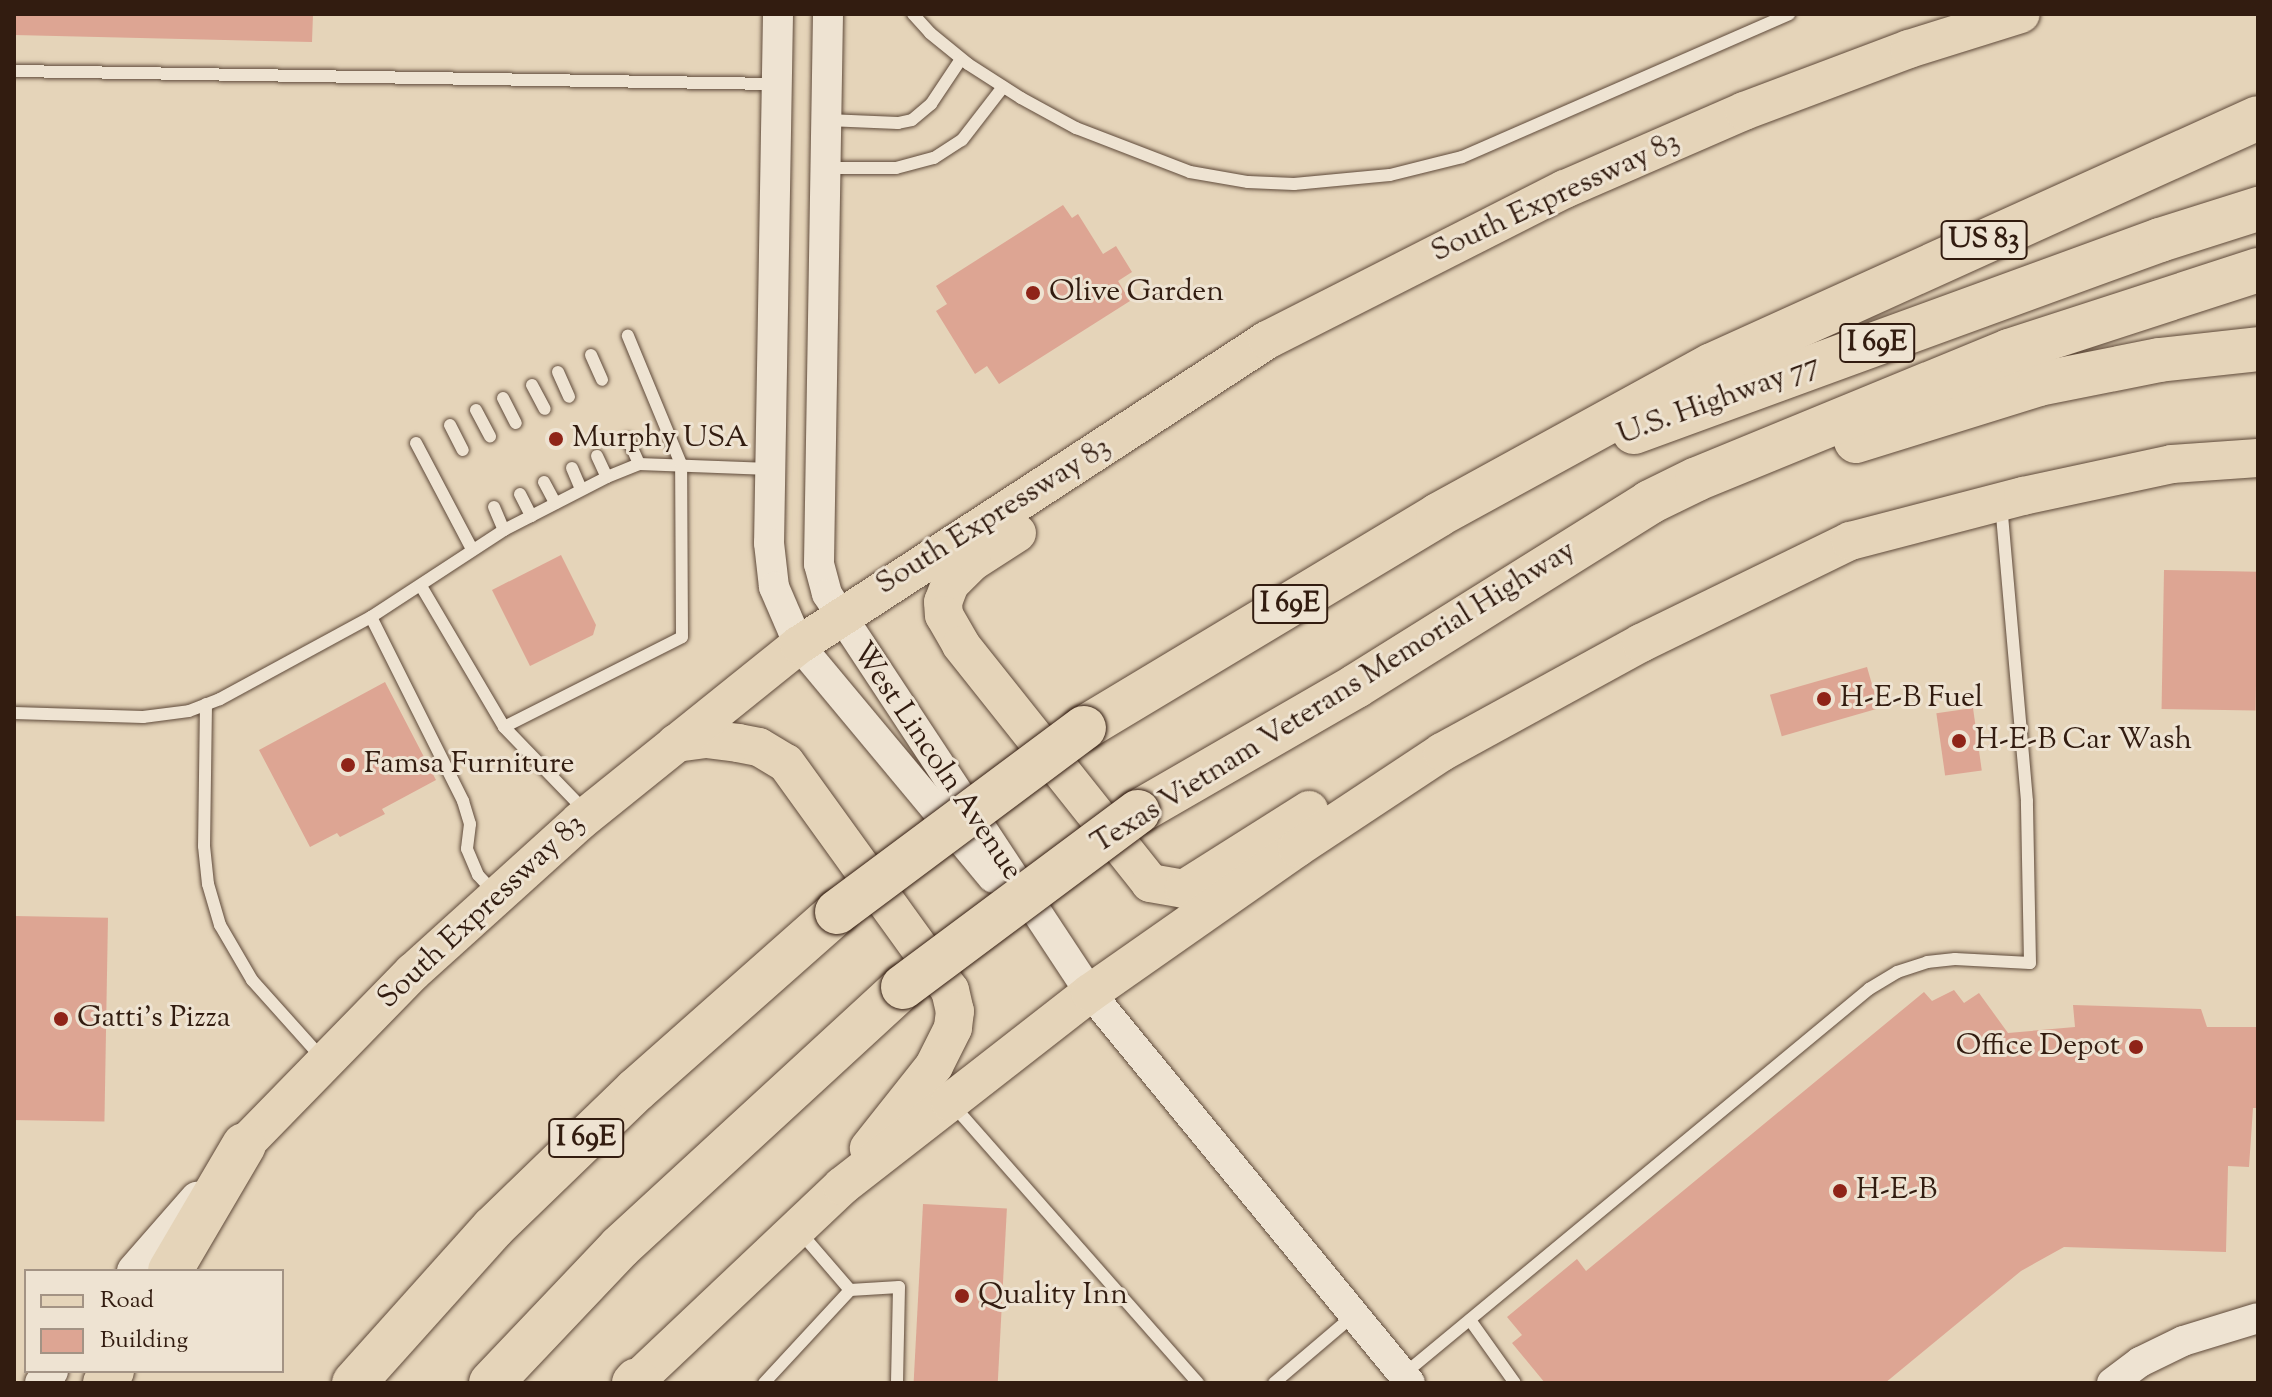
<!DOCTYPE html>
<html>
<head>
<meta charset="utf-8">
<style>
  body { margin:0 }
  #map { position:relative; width:2272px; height:1397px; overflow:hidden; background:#e5d4b9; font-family:"Sorts Mill Goudy",serif }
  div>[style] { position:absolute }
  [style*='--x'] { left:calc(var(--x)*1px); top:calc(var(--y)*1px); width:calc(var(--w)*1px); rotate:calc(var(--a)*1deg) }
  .building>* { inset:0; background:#dda593; transform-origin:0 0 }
  .roads { filter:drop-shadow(0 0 2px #5f4a3a) drop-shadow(0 0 2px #5f4a3a) }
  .service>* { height:12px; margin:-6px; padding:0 6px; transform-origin:6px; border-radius:6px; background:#eee3d2 }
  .tertiary>* { height:30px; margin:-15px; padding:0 15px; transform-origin:15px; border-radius:15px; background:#eee3d2 }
  .secondary>* { height:34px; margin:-17px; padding:0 17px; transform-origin:17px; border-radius:17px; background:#eee3d2 }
  .primary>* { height:38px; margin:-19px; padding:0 19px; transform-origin:19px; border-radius:19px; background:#e5d4b9 }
  .motorway>* { height:44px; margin:-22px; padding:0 22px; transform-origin:22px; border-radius:22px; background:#e5d4b9 }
  .bridges { filter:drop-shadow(0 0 2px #321c10) drop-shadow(0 0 2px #321c10) }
  .motorway-bridge>* { height:44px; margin:-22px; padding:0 22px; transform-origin:22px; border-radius:22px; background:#e5d4b9 }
  .dots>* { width:22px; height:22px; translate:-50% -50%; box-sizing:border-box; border:4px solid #eee3d2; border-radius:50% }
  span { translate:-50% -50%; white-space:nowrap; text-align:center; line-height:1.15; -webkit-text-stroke:6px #eee3d2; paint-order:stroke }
  .shield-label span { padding:2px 6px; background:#eee3d2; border:2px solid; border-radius:6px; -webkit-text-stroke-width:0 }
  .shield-label { font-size:28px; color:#321c10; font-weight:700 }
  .street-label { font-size:30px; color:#321c10 }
  .poi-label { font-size:30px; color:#321c10 }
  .left { translate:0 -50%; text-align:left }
  .right { translate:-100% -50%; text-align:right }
  .frame { position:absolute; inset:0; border:16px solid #321c10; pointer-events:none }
  .legend { position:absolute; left:24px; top:1269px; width:260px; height:104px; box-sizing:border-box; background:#eee3d2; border:2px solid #a39384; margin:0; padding:10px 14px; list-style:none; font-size:24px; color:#321c10 }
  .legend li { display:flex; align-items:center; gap:16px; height:40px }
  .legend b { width:40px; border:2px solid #a39384 }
</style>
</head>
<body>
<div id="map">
  <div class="building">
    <i style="clip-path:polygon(14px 14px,313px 14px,312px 42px,14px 35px)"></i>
    <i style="clip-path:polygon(1063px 205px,1072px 218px,1078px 214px,1103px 254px,1116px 246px,1132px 272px,1118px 281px,1130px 301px,999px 384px,987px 366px,975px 374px,936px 311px,947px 304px,936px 286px)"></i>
    <i style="clip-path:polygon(561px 555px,596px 625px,593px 635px,530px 666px,492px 590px)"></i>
    <i style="left:2164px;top:570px;width:94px;height:139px;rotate:1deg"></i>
    <i style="left:1867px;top:667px;width:43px;height:101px;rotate:74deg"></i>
    <i style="clip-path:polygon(385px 682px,436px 780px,382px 809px,385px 814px,340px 837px,337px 833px,310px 847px,259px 750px)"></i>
    <i style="left:1973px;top:708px;width:63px;height:37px;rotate:82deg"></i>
    <i style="left:14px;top:916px;width:94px;height:204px;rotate:1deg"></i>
    <i style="clip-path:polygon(1954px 990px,1964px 1003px,1979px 993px,2008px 1033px,2075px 1027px,2073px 1005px,2201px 1009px,2207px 1027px,2258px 1027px,2258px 1108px,2253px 1108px,2249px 1167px,2228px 1166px,2226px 1252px,2064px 1247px,2021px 1271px,1885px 1383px,1545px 1383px,1512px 1343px,1522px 1335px,1507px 1317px,1577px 1259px,1586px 1271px,1924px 992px,1932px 1001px)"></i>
    <i style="left:923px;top:1204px;width:84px;height:179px;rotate:3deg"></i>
  </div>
  <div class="roads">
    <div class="service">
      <i style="--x:913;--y:14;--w:25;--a:48"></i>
      <i style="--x:930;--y:33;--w:49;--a:39.2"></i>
      <i style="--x:968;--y:64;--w:63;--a:32.7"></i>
      <i style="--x:1021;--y:98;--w:63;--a:28.6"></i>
      <i style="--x:1076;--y:128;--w:122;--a:21.1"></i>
      <i style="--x:1190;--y:172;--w:59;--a:9.8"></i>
      <i style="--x:1248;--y:182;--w:46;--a:2.5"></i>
      <i style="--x:1294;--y:184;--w:96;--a:-5.4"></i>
      <i style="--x:1390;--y:175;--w:74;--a:-14"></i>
      <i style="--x:1462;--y:157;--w:357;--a:-23.6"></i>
      <i style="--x:14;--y:71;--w:762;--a:0.98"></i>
      <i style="--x:827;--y:120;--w:71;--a:2.4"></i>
      <i style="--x:898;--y:123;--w:14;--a:-12"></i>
      <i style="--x:912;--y:120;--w:25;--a:-40"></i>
      <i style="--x:931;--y:104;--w:54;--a:-56.3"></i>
      <i style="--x:826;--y:168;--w:70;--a:0"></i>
      <i style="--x:896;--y:168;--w:39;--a:-15"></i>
      <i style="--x:934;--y:158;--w:33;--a:-33"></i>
      <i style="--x:962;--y:140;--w:67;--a:-52.3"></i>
      <i style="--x:591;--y:355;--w:27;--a:66"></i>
      <i style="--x:558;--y:372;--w:27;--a:66"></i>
      <i style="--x:532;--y:385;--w:27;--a:62"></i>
      <i style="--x:503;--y:398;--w:28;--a:63"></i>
      <i style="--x:476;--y:410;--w:30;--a:62"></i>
      <i style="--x:450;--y:425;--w:28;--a:63"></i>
      <i style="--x:628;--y:439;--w:27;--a:66"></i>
      <i style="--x:416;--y:443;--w:120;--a:62.2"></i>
      <i style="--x:597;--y:456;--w:23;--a:65"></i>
      <i style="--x:572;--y:468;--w:23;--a:67"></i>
      <i style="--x:544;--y:482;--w:24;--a:62"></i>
      <i style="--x:520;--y:494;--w:25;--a:63"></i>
      <i style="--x:494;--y:507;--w:25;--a:67"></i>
      <i style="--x:421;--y:586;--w:164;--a:59.5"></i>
      <i style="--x:504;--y:727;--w:117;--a:46"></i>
      <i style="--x:371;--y:617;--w:206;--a:63.4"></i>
      <i style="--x:463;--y:801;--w:24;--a:73"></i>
      <i style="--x:470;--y:824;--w:25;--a:97"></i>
      <i style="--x:467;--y:849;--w:28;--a:67"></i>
      <i style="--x:478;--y:875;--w:26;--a:47"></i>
      <i style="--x:206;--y:704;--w:142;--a:90.8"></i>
      <i style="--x:204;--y:846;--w:38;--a:84"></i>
      <i style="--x:208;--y:884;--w:43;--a:73.7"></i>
      <i style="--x:220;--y:925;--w:64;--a:59.8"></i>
      <i style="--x:252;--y:980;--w:106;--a:48.1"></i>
      <i style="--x:14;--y:713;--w:129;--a:1.8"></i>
      <i style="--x:143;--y:717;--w:46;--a:-7.4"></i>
      <i style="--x:189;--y:711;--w:33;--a:-21"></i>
      <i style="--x:220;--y:699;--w:172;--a:-28.5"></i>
      <i style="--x:371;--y:617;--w:159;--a:-33.2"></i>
      <i style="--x:504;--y:530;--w:116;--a:-27.2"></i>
      <i style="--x:607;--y:477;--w:35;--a:-22"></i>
      <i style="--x:639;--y:464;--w:131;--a:2.2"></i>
      <i style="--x:504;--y:727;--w:199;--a:-26.8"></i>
      <i style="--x:682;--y:637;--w:173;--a:-90.3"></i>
      <i style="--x:681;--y:464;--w:139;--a:-112.5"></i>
      <i style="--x:952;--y:1104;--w:372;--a:48.6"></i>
      <i style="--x:850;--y:1290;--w:49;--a:-3.5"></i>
      <i style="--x:899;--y:1287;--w:96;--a:91.2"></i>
      <i style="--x:1470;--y:1320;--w:77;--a:54.5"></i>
      <i style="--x:1404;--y:1374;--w:604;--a:-39.62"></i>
      <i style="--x:1869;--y:989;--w:33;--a:-31"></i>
      <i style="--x:1897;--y:972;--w:32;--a:-18"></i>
      <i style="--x:1927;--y:962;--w:28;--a:-6"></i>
      <i style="--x:1955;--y:959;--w:75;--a:3.1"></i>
      <i style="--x:2030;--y:963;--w:162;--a:-91.1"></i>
      <i style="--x:2027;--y:801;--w:297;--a:-95"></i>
      <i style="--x:764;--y:1383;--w:127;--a:-47.2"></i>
      <i style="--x:850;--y:1290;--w:78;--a:-130.8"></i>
      <i style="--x:1274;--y:1383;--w:105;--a:-40.4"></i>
    </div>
    <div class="tertiary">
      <i style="--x:778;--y:14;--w:529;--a:90.97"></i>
      <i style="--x:769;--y:543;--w:44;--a:83.5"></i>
      <i style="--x:774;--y:587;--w:63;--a:66.7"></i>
      <i style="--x:799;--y:645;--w:303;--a:50.2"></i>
      <i style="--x:828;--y:14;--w:550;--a:90.94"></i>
      <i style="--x:819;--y:564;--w:31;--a:75"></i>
      <i style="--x:827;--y:594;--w:478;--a:56.6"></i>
      <i style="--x:1090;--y:993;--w:504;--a:50.63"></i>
      <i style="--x:2112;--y:1383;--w:35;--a:-37"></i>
      <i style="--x:2140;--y:1362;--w:48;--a:-26"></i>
      <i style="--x:2183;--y:1341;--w:78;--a:-17"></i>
    </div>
    <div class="secondary">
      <i style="--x:134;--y:1271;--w:96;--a:-48.8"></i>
      <i style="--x:42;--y:1383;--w:15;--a:-53"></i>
    </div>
    <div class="primary">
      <i style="--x:1017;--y:533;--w:54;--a:147.2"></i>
      <i style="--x:972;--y:562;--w:31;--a:135"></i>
      <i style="--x:950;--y:584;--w:19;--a:111"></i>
      <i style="--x:943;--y:602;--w:13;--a:86"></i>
      <i style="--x:944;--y:615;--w:34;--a:60"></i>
      <i style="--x:961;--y:645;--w:304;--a:51.5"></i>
      <i style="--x:1150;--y:883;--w:35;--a:10"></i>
      <i style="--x:1184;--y:889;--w:148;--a:-32.3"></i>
      <i style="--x:676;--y:743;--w:30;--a:-8"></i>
      <i style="--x:706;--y:739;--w:32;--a:7"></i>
      <i style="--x:738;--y:743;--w:21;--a:11"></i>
      <i style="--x:759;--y:747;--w:31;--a:31"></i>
      <i style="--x:786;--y:763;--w:280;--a:54.2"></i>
      <i style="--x:950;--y:990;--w:22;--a:77"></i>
      <i style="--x:955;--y:1011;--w:17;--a:97"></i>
      <i style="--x:953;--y:1028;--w:42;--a:116.6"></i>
      <i style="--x:934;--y:1066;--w:105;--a:128.4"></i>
      <i style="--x:244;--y:1145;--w:242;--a:-45.7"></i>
      <i style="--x:413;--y:972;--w:225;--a:-42.1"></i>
      <i style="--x:580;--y:821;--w:281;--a:-38.8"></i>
      <i style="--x:799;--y:645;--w:559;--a:-33.09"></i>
      <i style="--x:1267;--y:340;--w:334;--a:-26.9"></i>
      <i style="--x:1565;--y:189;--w:195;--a:-23.5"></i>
      <i style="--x:1744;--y:111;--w:176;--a:-20.6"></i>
      <i style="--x:1909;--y:49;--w:117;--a:-17.4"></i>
      <i style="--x:637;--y:1380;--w:282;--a:-43.4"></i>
      <i style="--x:842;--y:1186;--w:137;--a:-37.9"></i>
      <i style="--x:950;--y:1102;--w:177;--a:-37.9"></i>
      <i style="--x:1090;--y:993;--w:253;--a:-35"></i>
      <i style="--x:1297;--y:848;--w:174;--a:-33.5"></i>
      <i style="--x:1442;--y:752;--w:227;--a:-28.7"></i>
      <i style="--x:1641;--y:643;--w:233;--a:-26"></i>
      <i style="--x:1850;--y:541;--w:179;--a:-14.6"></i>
      <i style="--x:2023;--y:496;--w:152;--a:-12.1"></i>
      <i style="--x:2172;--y:464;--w:86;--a:-4"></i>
    </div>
    <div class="motorway">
      <i style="--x:1634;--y:432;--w:560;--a:-20.05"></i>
      <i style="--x:2160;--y:240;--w:103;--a:-17.6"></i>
      <i style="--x:1856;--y:441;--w:192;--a:-17.3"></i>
      <i style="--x:2039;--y:384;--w:122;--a:-11.3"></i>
      <i style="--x:2159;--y:360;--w:100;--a:-6.3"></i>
      <i style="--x:1084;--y:728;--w:413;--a:-31"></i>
      <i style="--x:1438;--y:515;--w:312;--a:-28.7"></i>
      <i style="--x:1712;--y:365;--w:599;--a:-24.34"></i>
      <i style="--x:1138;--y:812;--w:252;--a:-30"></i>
      <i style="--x:1356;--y:686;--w:347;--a:-32"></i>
      <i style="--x:1650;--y:502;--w:52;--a:-26.1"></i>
      <i style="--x:1697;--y:479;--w:337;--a:-22.3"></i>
      <i style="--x:2009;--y:351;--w:262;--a:-18"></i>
      <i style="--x:170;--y:1271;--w:146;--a:-59.6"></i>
      <i style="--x:105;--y:1383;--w:14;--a:-60"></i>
      <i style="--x:354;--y:1383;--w:208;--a:-48.1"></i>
      <i style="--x:493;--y:1228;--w:199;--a:-44"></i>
      <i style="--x:636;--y:1090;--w:268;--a:-41.5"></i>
      <i style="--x:491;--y:1383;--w:187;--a:-46.5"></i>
      <i style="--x:620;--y:1247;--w:384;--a:-42.6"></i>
      <i style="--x:634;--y:1383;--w:4;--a:-45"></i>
    </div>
  </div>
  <div class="bridges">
    <div class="motorway-bridge">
      <i style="--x:837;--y:912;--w:308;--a:-36.7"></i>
      <i style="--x:903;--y:987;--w:293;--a:-36.7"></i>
    </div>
  </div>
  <div class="dots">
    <i style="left:1033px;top:293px;background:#8f2418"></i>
    <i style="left:556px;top:439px;background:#8f2418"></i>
    <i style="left:1824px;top:699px;background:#8f2418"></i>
    <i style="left:1959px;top:741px;background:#8f2418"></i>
    <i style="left:348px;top:765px;background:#8f2418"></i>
    <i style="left:61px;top:1019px;background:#8f2418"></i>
    <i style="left:2136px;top:1047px;background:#8f2418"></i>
    <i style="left:1840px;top:1191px;background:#8f2418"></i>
    <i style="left:962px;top:1296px;background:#8f2418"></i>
  </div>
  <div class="shield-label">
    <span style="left:1984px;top:240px">US 83</span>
    <span style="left:1877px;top:343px">I 69E</span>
    <span style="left:1290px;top:604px">I 69E</span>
    <span style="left:586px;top:1138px">I 69E</span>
  </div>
  <div class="street-label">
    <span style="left:1556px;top:198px;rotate:-25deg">South Expressway 83</span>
    <span style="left:1719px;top:401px;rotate:-20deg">U.S. Highway 77</span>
    <span style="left:994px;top:517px;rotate:-32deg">South Expressway 83</span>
    <span style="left:1334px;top:698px;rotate:-32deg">Texas Vietnam Veterans Memorial Highway</span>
    <span style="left:936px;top:762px;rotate:56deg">West Lincoln Avenue</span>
    <span style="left:482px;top:912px;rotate:-43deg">South Expressway 83</span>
  </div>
  <div class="poi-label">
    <span class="left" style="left:1049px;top:293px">Olive Garden</span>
    <span class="left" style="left:572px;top:439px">Murphy USA</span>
    <span class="left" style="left:1840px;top:699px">H-E-B Fuel</span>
    <span class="left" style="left:1975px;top:741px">H-E-B Car Wash</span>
    <span class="left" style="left:364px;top:765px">Famsa Furniture</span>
    <span class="left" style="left:77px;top:1019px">Gatti's Pizza</span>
    <span class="right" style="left:2120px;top:1047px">Office Depot</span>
    <span class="left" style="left:1856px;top:1191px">H-E-B</span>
    <span class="left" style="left:978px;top:1296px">Quality Inn</span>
  </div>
  <div class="frame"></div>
  <ul class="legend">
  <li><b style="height:10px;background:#e5d4b9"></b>Road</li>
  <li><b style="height:22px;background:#dda593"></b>Building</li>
  </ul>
</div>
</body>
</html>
